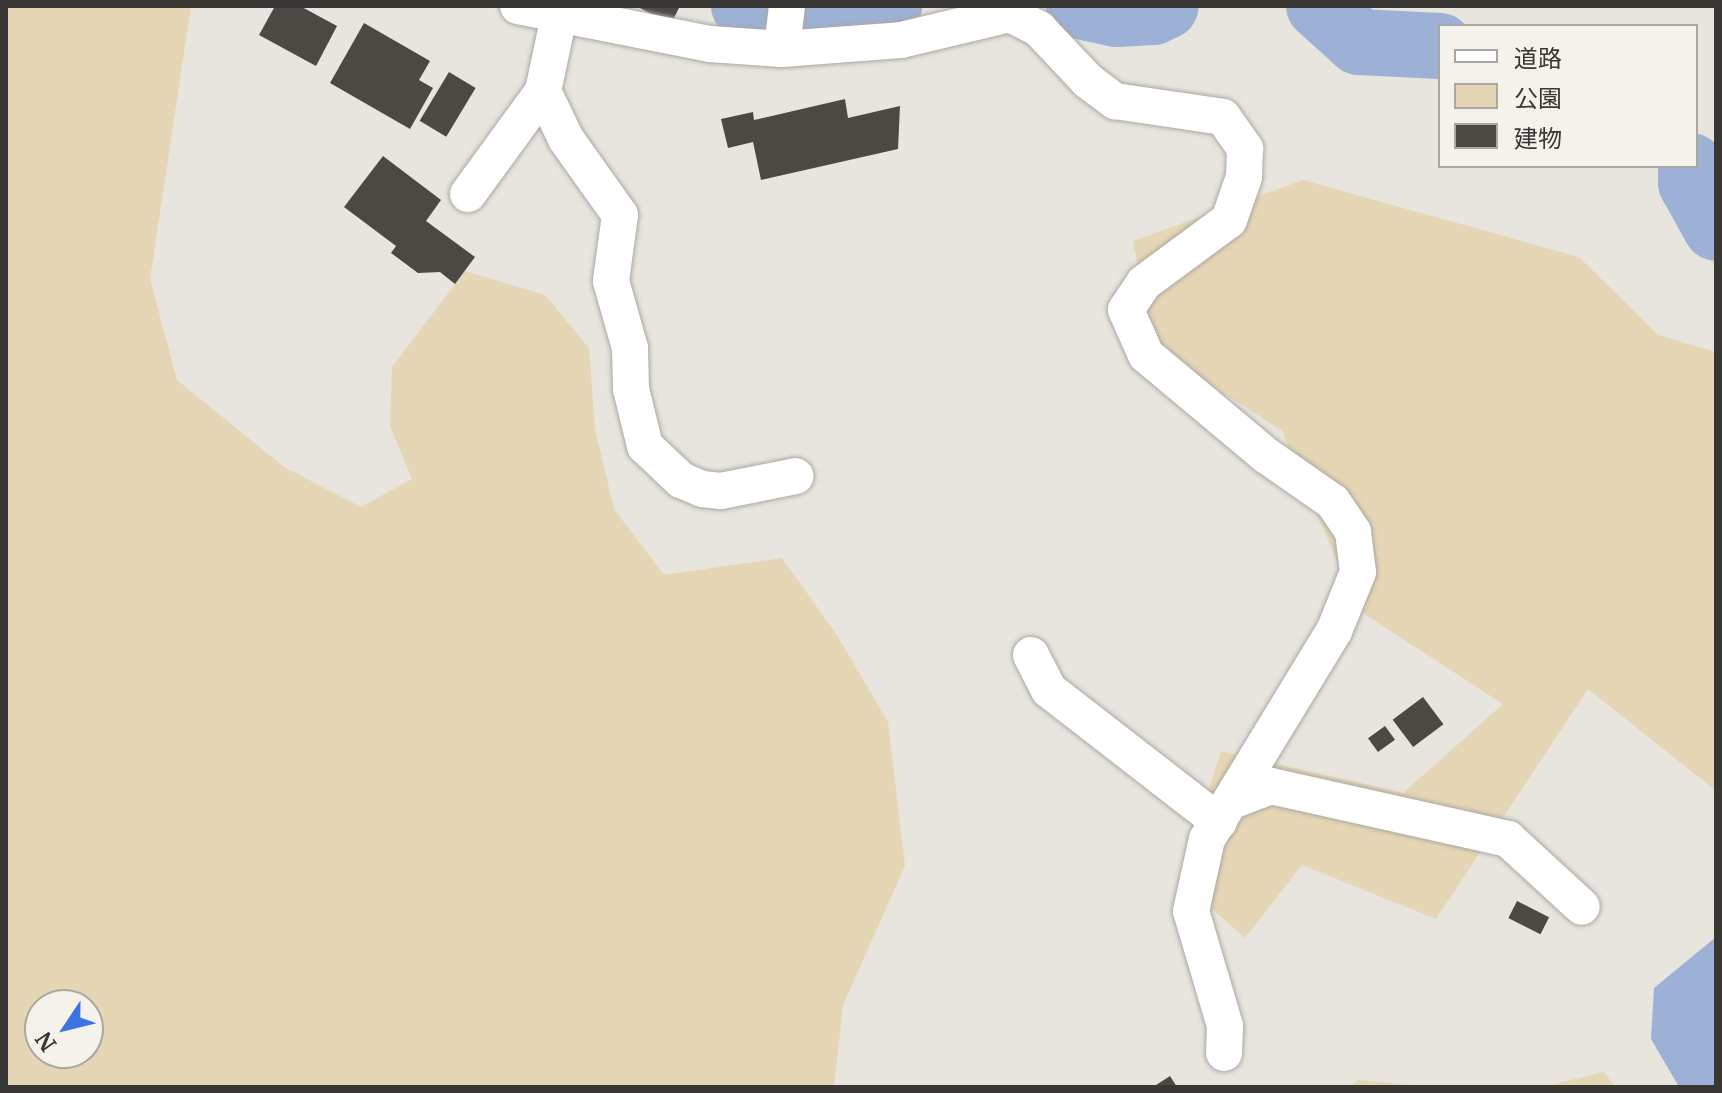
<!DOCTYPE html>
<html>
<head>
<meta charset="utf-8">
<style>
  body { margin:0 }
  #map { position:relative; width:1722px; height:1093px; overflow:hidden; background:#e8e5de; font-family:Merriweather,"Noto Sans JP",serif }
  div>[style] { position:absolute }
  [style*='--x'] { left:calc(var(--x)*1px); top:calc(var(--y)*1px); width:calc(var(--w)*1px); rotate:calc(var(--a)*1deg) }
  .green>* { inset:0; background:#e5d6b5 }
  .water>* { inset:0; background:#9db1d6 }
  .river>* { height:66px; margin:-33px; padding:0 33px; transform-origin:33px; border-radius:33px; background:#9db1d6 }
  .building>* { inset:0; background:#4c4944; transform-origin:0 0 }
  .roads { filter:drop-shadow(0 0 2px #aba8a2) drop-shadow(0 0 2px #aba8a2) }
  .minor>* { height:36px; margin:-18px; padding:0 18px; transform-origin:18px; border-radius:18px; background:#fff }
  span { translate:-50% -50%; white-space:nowrap; text-align:center; line-height:1.15; -webkit-text-stroke:8px #f5f2eb; paint-order:stroke }
  .frame { position:absolute; inset:0; border:8px solid #393734; pointer-events:none }
  .legend { position:absolute; left:1438px; top:24px; width:260px; height:144px; box-sizing:border-box; background:#f5f2eb; border:2px solid #aaa7a2; margin:0; padding:10px 14px; list-style:none; font-size:24px; color:#393734 }
  .legend li { display:flex; align-items:center; gap:16px; height:40px }
  .legend b { width:40px; border:2px solid #aaa7a2 }
  .north { position:absolute; left:24px; top:989px; width:80px; height:80px; box-sizing:border-box; background:#f5f2eb; border:2px solid #aaa7a2; border-radius:50%; rotate:235deg; font-size:22px; font-weight:700; line-height:32px; text-align:center; color:#393734 }
  .north::after { content:''; display:block; margin:auto; width:28px; height:36px; background:#3b73e3; clip-path:polygon(50% 0,100% 100%,50% 72%,0 100%) }
</style>
</head>
<body>
<div id="map">
  <div class="green">
    <i style="clip-path:polygon(evenodd,6px 6px,191px 6px,150px 279px,177px 380px,284px 467px,361px 507px,412px 479px,390px 426px,392px 367px,465px 271px,545px 295px,589px 348px,595px 429px,614px 509px,664px 575px,782px 558px,837px 635px,888px 722px,905px 866px,843px 1005px,834px 1087px,6px 1087px,6px 6px,40px 1005px,88px 1005px,88px 1053px,40px 1053px,40px 1005px)"></i>
    <i style="clip-path:polygon(1716px 162px,1716px 267px,1694px 241px,1707px 167px)"></i>
    <i style="clip-path:polygon(1303px 180px,1579px 257px,1658px 335px,1716px 352px,1716px 791px,1588px 689px,1436px 919px,1302px 865px,1245px 938px,1180px 881px,1221px 751px,1403px 793px,1503px 704px,1358px 610px,1282px 431px,1155px 349px,1133px 241px)"></i>
    <i style="clip-path:polygon(1604px 1072px,1615px 1087px,1542px 1087px)"></i>
    <i style="clip-path:polygon(1359px 1080px,1434px 1087px,1347px 1087px)"></i>
  </div>
  <div class="water">
    <i style="clip-path:polygon(1716px 937px,1716px 1087px,1679px 1087px,1651px 1039px,1654px 988px)"></i>
  </div>
  <div class="river">
    <i style="--x:744;--y:6;--w:80;--a:7.9"></i>
    <i style="--x:823;--y:17;--w:67;--a:-9.5"></i>
    <i style="--x:1079;--y:6;--w:39;--a:12"></i>
    <i style="--x:1117;--y:14;--w:36;--a:-3"></i>
    <i style="--x:1153;--y:12;--w:14;--a:-25"></i>
    <i style="--x:1319;--y:6;--w:54;--a:42"></i>
    <i style="--x:1359;--y:42;--w:81;--a:2.8"></i>
    <i style="--x:1691;--y:166;--w:17;--a:90"></i>
    <i style="--x:1691;--y:183;--w:51;--a:60.9"></i>
  </div>
  <div class="building">
    <i style="clip-path:polygon(275px 6px,300px 6px,337px 26px,316px 66px,259px 35px)"></i>
    <i style="clip-path:polygon(636px 6px,680px 6px,671px 24px)"></i>
    <i style="clip-path:polygon(364px 23px,430px 61px,419px 80px,433px 88px,410px 129px,330px 83px)"></i>
    <i style="left:449px;top:72px;width:31px;height:57px;rotate:31deg"></i>
    <i style="clip-path:polygon(845px 99px,848px 118px,900px 106px,898px 149px,761px 180px,753px 142px,728px 148px,721px 119px,753px 112px,754px 120px)"></i>
    <i style="clip-path:polygon(383px 156px,441px 200px,426px 221px,475px 257px,455px 284px,440px 272px,418px 273px,391px 253px,396px 246px,344px 207px)"></i>
    <i style="left:1423px;top:697px;width:34px;height:38px;rotate:53deg"></i>
    <i style="left:1385px;top:726px;width:17px;height:21px;rotate:54deg"></i>
    <i style="left:1517px;top:901px;width:36px;height:19px;rotate:27deg"></i>
    <i style="clip-path:polygon(1170px 1076px,1177px 1087px,1153px 1087px)"></i>
  </div>
  <div class="roads">
    <div class="minor">
      <i style="--x:518;--y:6;--w:196;--a:11.2"></i>
      <i style="--x:710;--y:44;--w:72;--a:4"></i>
      <i style="--x:782;--y:49;--w:43;--a:-83.4"></i>
      <i style="--x:559;--y:16;--w:77;--a:102"></i>
      <i style="--x:543;--y:91;--w:53;--a:64.4"></i>
      <i style="--x:566;--y:139;--w:93;--a:54.6"></i>
      <i style="--x:620;--y:215;--w:67;--a:97.8"></i>
      <i style="--x:611;--y:281;--w:70;--a:74.2"></i>
      <i style="--x:630;--y:348;--w:41;--a:88.6"></i>
      <i style="--x:631;--y:389;--w:59;--a:76.2"></i>
      <i style="--x:645;--y:446;--w:50;--a:43.4"></i>
      <i style="--x:681;--y:480;--w:23;--a:23"></i>
      <i style="--x:702;--y:489;--w:19;--a:6"></i>
      <i style="--x:721;--y:491;--w:76;--a:-11.3"></i>
      <i style="--x:782;--y:49;--w:119;--a:-4.3"></i>
      <i style="--x:901;--y:40;--w:112;--a:-13.4"></i>
      <i style="--x:1010;--y:14;--w:33;--a:27"></i>
      <i style="--x:1039;--y:29;--w:71;--a:46.7"></i>
      <i style="--x:1088;--y:81;--w:34;--a:37"></i>
      <i style="--x:1115;--y:101;--w:109;--a:8.4"></i>
      <i style="--x:1223;--y:117;--w:39;--a:55"></i>
      <i style="--x:1245;--y:149;--w:28;--a:92"></i>
      <i style="--x:1244;--y:177;--w:46;--a:109.2"></i>
      <i style="--x:1229;--y:220;--w:106;--a:143.5"></i>
      <i style="--x:1144;--y:283;--w:32;--a:124"></i>
      <i style="--x:1126;--y:310;--w:49;--a:66"></i>
      <i style="--x:1146;--y:355;--w:158;--a:39.9"></i>
      <i style="--x:1267;--y:456;--w:80;--a:34.9"></i>
      <i style="--x:1333;--y:502;--w:36;--a:56"></i>
      <i style="--x:1353;--y:532;--w:40;--a:82.9"></i>
      <i style="--x:1358;--y:572;--w:64;--a:112.1"></i>
      <i style="--x:1334;--y:631;--w:244;--a:121.4"></i>
      <i style="--x:1207;--y:839;--w:74;--a:102.5"></i>
      <i style="--x:1191;--y:911;--w:120;--a:73.5"></i>
      <i style="--x:1225;--y:1026;--w:27;--a:92"></i>
      <i style="--x:468;--y:194;--w:127;--a:-53.9"></i>
      <i style="--x:1031;--y:655;--w:39;--a:63"></i>
      <i style="--x:1049;--y:690;--w:215;--a:37.8"></i>
      <i style="--x:1232;--y:801;--w:42;--a:-21"></i>
      <i style="--x:1271;--y:786;--w:243;--a:12.6"></i>
      <i style="--x:1508;--y:839;--w:100;--a:42.6"></i>
    </div>
  </div>
  <div class="frame"></div>
  <ul class="legend">
  <li><b style="height:10px;background:#fff"></b>道路</li>
  <li><b style="height:22px;background:#e5d6b5"></b>公園</li>
  <li><b style="height:22px;background:#4c4944"></b>建物</li>
  </ul>
  <div class="north">N</div>
</div>
</body>
</html>
